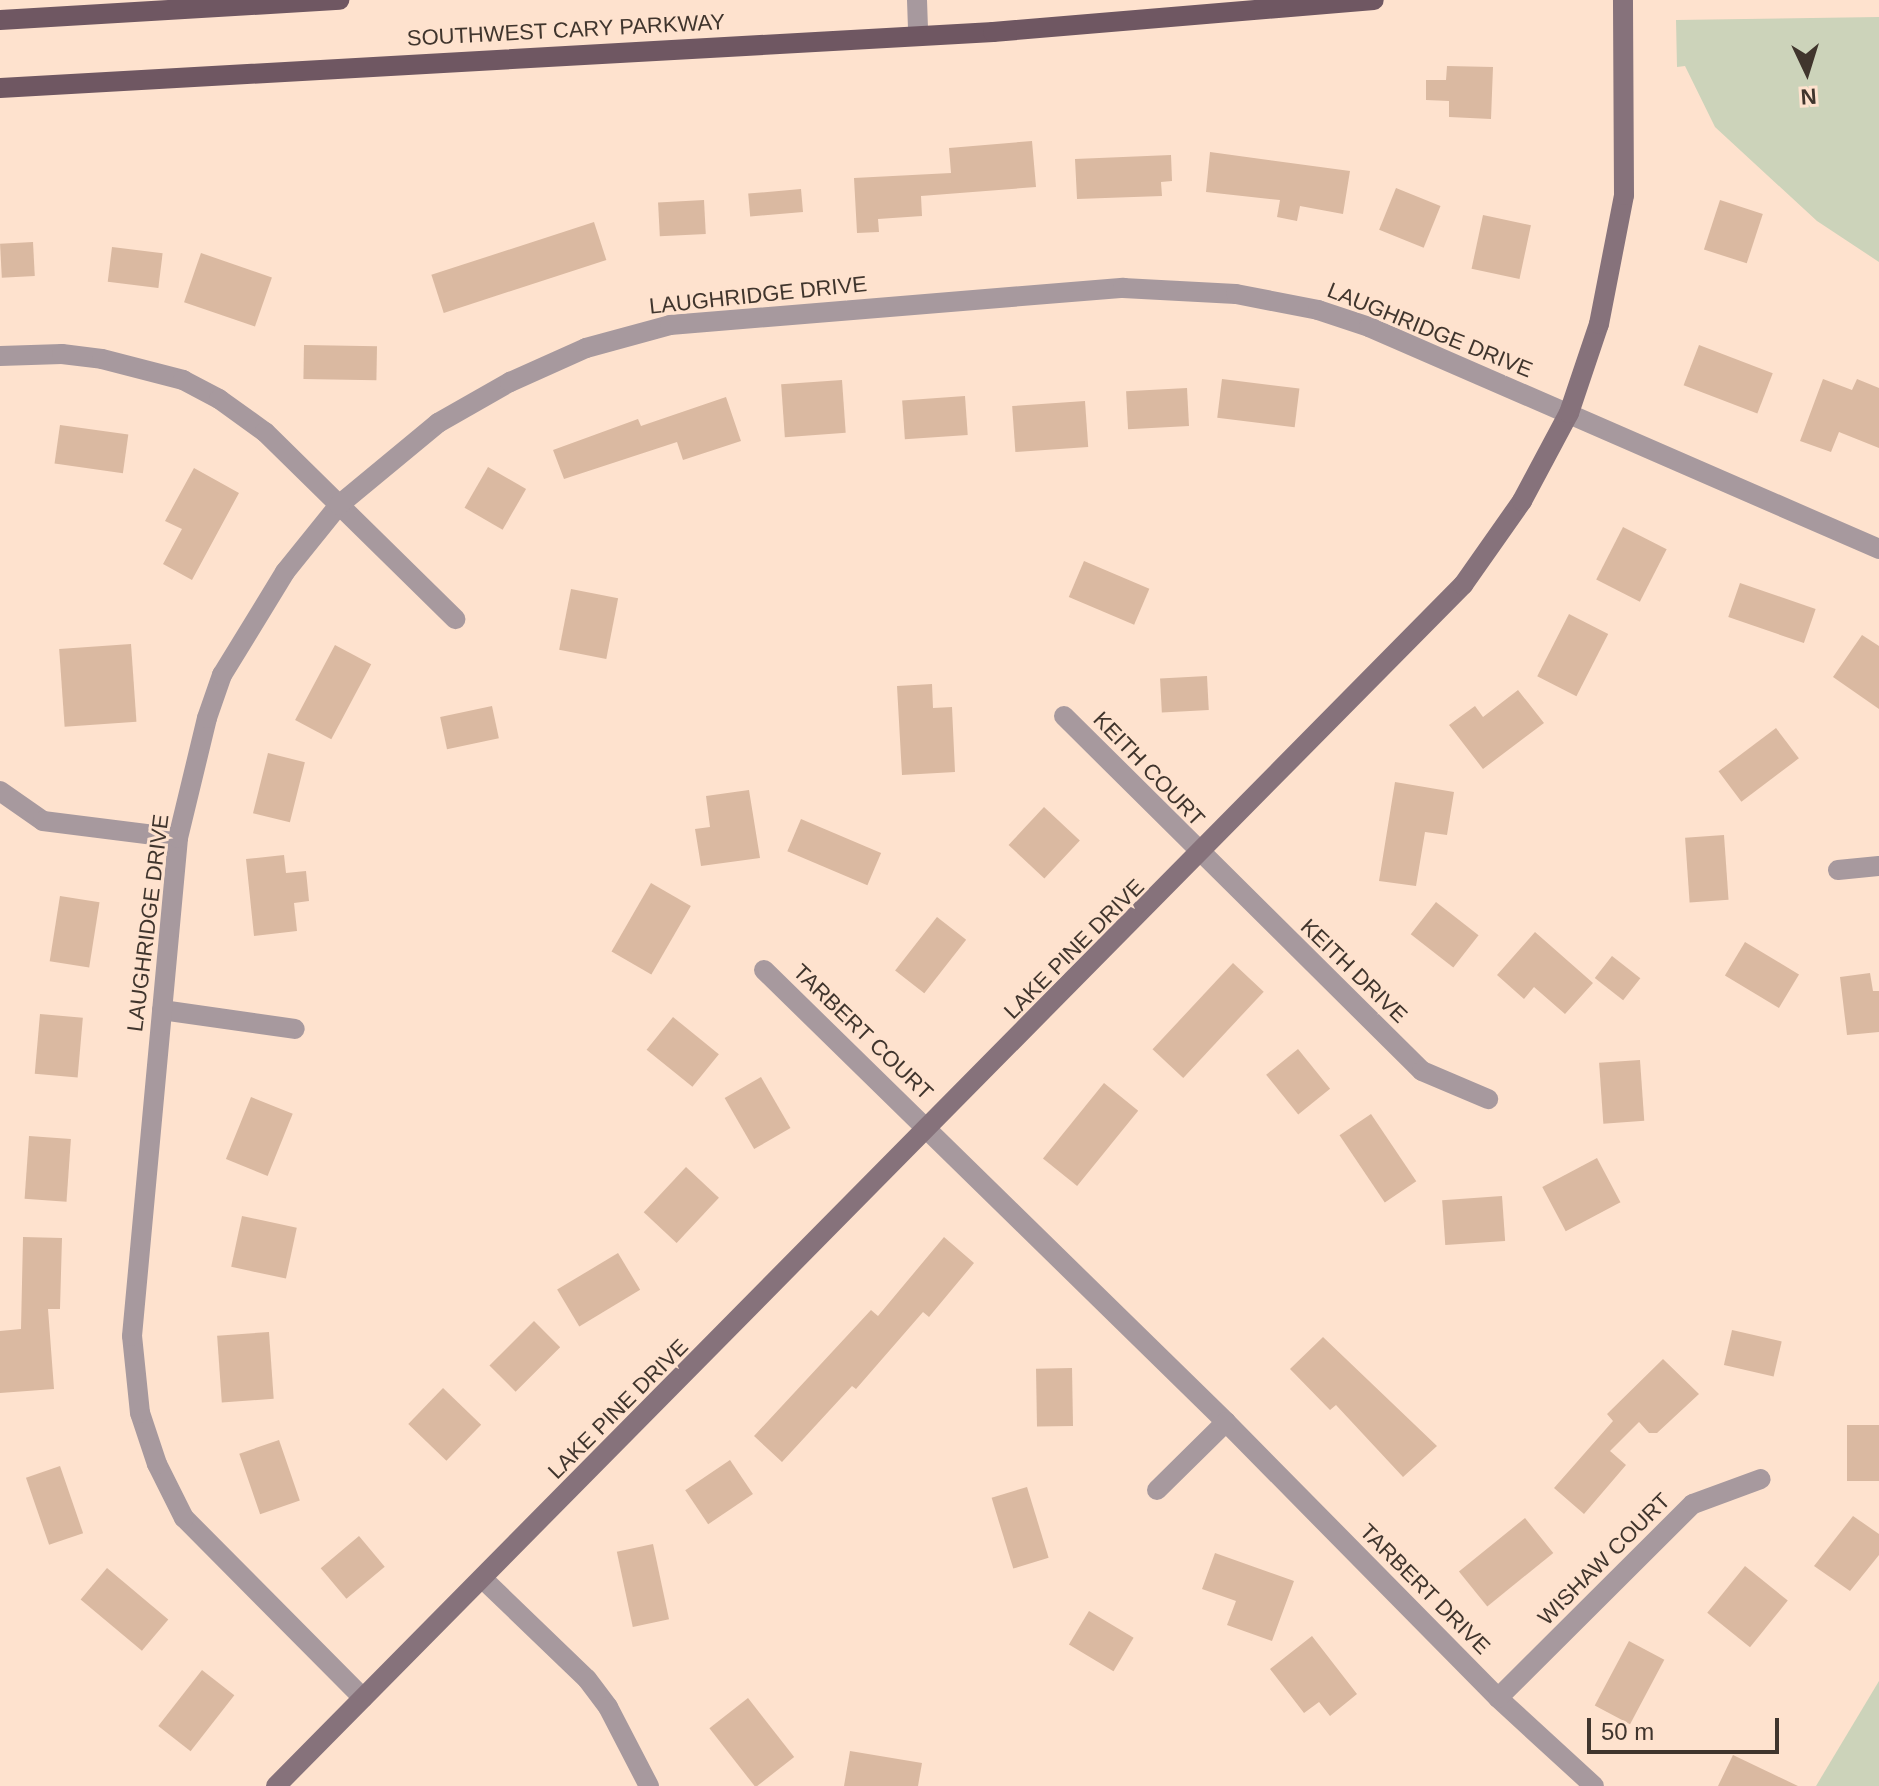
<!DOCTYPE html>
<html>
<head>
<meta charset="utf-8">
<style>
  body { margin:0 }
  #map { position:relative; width:1879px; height:1786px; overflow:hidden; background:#fee2ce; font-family:Helvetica,sans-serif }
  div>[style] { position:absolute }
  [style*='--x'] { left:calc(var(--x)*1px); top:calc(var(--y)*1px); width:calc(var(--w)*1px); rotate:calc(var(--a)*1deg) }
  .green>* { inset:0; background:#ccd3ba }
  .building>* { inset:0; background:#dab9a1; transform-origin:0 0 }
  .street>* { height:20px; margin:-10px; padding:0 10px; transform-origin:10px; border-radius:10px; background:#a7999e }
  .secondary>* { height:20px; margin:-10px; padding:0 10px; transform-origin:10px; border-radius:10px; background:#86727b }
  .primary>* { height:20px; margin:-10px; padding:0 10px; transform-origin:10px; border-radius:10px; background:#6f5762 }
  span { translate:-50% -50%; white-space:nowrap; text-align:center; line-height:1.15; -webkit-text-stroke:6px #fee2ce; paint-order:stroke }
  .street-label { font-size:22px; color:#40352d }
  .north { position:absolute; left:1767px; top:32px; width:80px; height:80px; -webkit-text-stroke:6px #fee2ce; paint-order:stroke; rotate:176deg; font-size:22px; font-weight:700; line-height:32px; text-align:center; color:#40352d }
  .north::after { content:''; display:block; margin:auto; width:28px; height:36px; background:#40352d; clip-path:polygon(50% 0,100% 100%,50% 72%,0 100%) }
  .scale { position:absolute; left:1587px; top:1718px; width:192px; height:36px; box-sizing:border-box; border:4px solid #40352d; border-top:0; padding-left:10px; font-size:24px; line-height:28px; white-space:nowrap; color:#40352d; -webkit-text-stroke:6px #fee2ce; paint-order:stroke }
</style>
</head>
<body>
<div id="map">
  <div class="green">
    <i style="clip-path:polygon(1879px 17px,1879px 262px,1817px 221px,1715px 127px,1685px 66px,1677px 67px,1676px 20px)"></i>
    <i style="clip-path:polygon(1879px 1681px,1879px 1786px,1816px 1786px)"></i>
  </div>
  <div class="building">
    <i style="clip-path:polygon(1447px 66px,1493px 67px,1491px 119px,1449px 117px,1449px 101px,1426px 100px,1426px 80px,1446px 80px)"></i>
    <i style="clip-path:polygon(1032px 141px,1036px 187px,921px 196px,922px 216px,878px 219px,879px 232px,857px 233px,854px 178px,951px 173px,949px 148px)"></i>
    <i style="clip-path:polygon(1210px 152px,1350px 171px,1343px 214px,1300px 206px,1297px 221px,1277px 217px,1280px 200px,1206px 192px)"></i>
    <i style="clip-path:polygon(1171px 155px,1172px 181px,1161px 182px,1162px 196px,1077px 199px,1075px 159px)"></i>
    <i style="left:1396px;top:188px;width:48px;height:45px;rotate:22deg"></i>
    <i style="left:801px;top:189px;width:23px;height:53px;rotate:85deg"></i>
    <i style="left:704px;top:200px;width:34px;height:46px;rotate:87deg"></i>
    <i style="left:1720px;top:200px;width:45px;height:52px;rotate:18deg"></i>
    <i style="left:1483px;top:215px;width:49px;height:55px;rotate:12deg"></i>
    <i style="left:594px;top:222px;width:40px;height:171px;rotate:72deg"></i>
    <i style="left:33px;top:242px;width:34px;height:33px;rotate:87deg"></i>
    <i style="left:112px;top:247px;width:51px;height:35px;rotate:7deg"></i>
    <i style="left:201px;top:253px;width:75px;height:52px;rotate:19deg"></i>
    <i style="left:304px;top:345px;width:73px;height:34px;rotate:1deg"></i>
    <i style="left:1699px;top:345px;width:79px;height:43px;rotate:21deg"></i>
    <i style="left:1222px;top:379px;width:78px;height:39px;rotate:7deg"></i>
    <i style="clip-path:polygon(1823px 379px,1852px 390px,1857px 379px,1879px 388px,1879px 448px,1839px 432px,1831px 452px,1800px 441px)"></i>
    <i style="left:842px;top:380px;width:53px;height:61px;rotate:86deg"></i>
    <i style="left:1187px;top:388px;width:38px;height:61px;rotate:87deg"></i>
    <i style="left:965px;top:396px;width:39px;height:63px;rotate:86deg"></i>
    <i style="clip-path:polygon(726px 397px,741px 441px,683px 460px,677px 442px,564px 479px,553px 450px,638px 419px,641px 426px)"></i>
    <i style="left:1085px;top:401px;width:46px;height:73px;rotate:86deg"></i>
    <i style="left:60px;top:425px;width:69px;height:39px;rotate:8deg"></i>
    <i style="left:488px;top:467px;width:44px;height:47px;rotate:30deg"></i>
    <i style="clip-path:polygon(194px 468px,239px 493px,192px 580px,163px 564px,182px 529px,165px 521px)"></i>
    <i style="left:1623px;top:527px;width:49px;height:59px;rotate:27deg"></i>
    <i style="left:1084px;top:561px;width:71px;height:39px;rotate:23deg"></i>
    <i style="left:1740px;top:583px;width:80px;height:36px;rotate:19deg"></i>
    <i style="left:571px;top:589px;width:48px;height:62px;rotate:11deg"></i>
    <i style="left:1569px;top:614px;width:44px;height:70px;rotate:27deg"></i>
    <i style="clip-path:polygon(1862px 635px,1879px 646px,1879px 709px,1833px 677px)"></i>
    <i style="left:131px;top:644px;width:78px;height:72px;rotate:86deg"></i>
    <i style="left:335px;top:645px;width:41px;height:85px;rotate:28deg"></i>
    <i style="left:1207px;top:676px;width:34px;height:47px;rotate:87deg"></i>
    <i style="clip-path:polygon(932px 684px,933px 708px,952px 707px,955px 772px,902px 775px,897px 686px)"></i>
    <i style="clip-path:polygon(1518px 690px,1544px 723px,1483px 769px,1449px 725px,1475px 706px,1483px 717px)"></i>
    <i style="left:492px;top:706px;width:33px;height:53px;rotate:78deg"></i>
    <i style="left:1776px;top:728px;width:38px;height:72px;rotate:53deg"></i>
    <i style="left:268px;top:753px;width:38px;height:62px;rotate:14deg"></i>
    <i style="clip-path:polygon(1395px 782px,1454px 792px,1447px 835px,1425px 832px,1416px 886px,1379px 881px)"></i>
    <i style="clip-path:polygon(749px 790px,760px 858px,701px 866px,695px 829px,710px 827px,706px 796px)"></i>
    <i style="left:1044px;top:807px;width:49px;height:52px;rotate:43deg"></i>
    <i style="left:801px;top:819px;width:87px;height:35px;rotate:23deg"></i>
    <i style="left:1724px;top:835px;width:65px;height:39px;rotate:86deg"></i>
    <i style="clip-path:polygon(284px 855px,286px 873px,306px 871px,309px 901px,294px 903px,297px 931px,254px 936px,246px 859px)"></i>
    <i style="left:651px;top:883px;width:46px;height:79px;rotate:30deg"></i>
    <i style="left:60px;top:896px;width:40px;height:66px;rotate:9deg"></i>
    <i style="left:1436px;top:902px;width:54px;height:41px;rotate:38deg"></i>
    <i style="left:937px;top:917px;width:37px;height:68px;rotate:38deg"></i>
    <i style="clip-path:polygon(1535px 932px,1593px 983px,1565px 1014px,1534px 987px,1524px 999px,1497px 975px)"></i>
    <i style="left:1745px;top:942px;width:63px;height:39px;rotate:31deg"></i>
    <i style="left:1612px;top:956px;width:36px;height:28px;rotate:38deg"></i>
    <i style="left:1233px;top:963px;width:42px;height:118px;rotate:43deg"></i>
    <i style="clip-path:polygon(1870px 973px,1873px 991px,1879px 991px,1879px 1032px,1847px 1035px,1840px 977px)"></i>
    <i style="left:40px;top:1014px;width:43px;height:60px;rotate:5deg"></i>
    <i style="left:673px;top:1017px;width:59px;height:42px;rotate:39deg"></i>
    <i style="left:1298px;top:1049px;width:51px;height:41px;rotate:51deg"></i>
    <i style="left:1640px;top:1060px;width:61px;height:41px;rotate:86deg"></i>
    <i style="left:761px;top:1077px;width:59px;height:42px;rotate:60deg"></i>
    <i style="left:1104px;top:1083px;width:44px;height:97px;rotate:39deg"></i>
    <i style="left:251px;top:1097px;width:45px;height:67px;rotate:22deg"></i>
    <i style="left:1371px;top:1114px;width:81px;height:38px;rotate:56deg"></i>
    <i style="left:29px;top:1136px;width:42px;height:63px;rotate:4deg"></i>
    <i style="left:1597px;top:1158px;width:50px;height:62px;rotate:62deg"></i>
    <i style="left:686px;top:1167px;width:45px;height:62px;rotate:43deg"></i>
    <i style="left:1502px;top:1196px;width:45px;height:60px;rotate:86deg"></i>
    <i style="left:242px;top:1216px;width:56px;height:52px;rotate:12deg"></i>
    <i style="clip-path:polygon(23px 1237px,62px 1238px,60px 1309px,48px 1309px,54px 1389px,0 1393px,0 1331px,21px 1329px)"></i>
    <i style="clip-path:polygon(944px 1237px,974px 1263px,929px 1317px,923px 1312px,856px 1389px,852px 1386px,782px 1462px,754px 1436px,871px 1310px,878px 1316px)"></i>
    <i style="left:618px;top:1253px;width:43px;height:71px;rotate:59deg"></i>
    <i style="left:534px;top:1321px;width:37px;height:63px;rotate:45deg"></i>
    <i style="left:1732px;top:1330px;width:51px;height:36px;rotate:13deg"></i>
    <i style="left:269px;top:1332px;width:67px;height:52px;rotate:86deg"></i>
    <i style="clip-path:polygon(1323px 1337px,1437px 1446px,1403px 1477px,1336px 1405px,1330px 1410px,1290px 1369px)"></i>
    <i style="clip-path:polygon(1663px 1359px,1699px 1394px,1657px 1433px,1649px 1433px,1639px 1422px,1610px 1451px,1626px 1465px,1584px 1514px,1554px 1488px,1613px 1421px,1607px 1414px)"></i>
    <i style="left:1072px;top:1368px;width:58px;height:36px;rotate:89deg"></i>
    <i style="left:443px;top:1388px;width:53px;height:50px;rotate:44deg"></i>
    <i style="left:1879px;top:1425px;width:56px;height:32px;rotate:90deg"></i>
    <i style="left:279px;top:1440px;width:64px;height:42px;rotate:71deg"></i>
    <i style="left:730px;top:1460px;width:41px;height:54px;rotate:56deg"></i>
    <i style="left:60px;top:1466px;width:71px;height:36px;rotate:71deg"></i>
    <i style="left:1027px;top:1487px;width:74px;height:37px;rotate:73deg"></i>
    <i style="clip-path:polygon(1853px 1516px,1879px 1534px,1879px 1555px,1850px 1591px,1814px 1566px)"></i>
    <i style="left:1525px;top:1518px;width:45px;height:85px;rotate:51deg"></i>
    <i style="left:359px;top:1536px;width:40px;height:50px;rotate:50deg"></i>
    <i style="left:653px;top:1544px;width:77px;height:37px;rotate:78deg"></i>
    <i style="clip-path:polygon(1215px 1553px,1294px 1581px,1272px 1641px,1227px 1625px,1236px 1601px,1202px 1589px)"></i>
    <i style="left:1745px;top:1566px;width:55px;height:60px;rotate:39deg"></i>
    <i style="left:107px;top:1568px;width:80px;height:41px;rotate:40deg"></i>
    <i style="left:1089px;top:1611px;width:52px;height:39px;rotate:31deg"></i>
    <i style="clip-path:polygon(1312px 1636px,1357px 1694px,1330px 1716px,1319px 1702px,1304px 1713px,1270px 1669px)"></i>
    <i style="left:1629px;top:1641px;width:40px;height:73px;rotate:28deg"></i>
    <i style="left:202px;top:1670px;width:41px;height:71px;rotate:38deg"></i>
    <i style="left:748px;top:1698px;width:75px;height:49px;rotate:52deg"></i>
    <i style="clip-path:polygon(850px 1751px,922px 1763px,918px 1786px,844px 1786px)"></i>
    <i style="clip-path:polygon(1733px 1755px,1798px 1786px,1718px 1786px)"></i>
  </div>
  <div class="street">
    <i style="--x:917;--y:0;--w:35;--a:88"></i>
    <i style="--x:0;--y:356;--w:62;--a:-1.8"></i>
    <i style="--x:62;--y:354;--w:40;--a:7.1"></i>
    <i style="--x:102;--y:359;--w:84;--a:14.5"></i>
    <i style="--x:183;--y:380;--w:41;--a:27.8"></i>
    <i style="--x:219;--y:399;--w:57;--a:35.7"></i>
    <i style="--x:265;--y:432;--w:267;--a:44.5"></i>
    <i style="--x:1064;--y:716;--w:504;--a:44.76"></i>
    <i style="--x:1422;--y:1071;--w:72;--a:23"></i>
    <i style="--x:0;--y:791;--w:52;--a:34.9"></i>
    <i style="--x:43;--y:821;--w:136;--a:7.2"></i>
    <i style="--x:1838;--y:870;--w:41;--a:-5.6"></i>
    <i style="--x:764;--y:970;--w:646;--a:44.37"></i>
    <i style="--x:1226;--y:1422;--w:388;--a:45.4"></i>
    <i style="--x:1498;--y:1698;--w:130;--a:42.5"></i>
    <i style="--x:162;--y:1010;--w:134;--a:8.1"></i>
    <i style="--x:1157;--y:1490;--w:97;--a:-44.6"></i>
    <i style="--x:483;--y:1579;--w:144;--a:43.9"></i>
    <i style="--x:587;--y:1679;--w:35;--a:53"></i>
    <i style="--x:608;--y:1707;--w:89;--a:62.6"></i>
    <i style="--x:363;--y:1698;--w:254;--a:-134.8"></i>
    <i style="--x:184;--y:1518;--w:60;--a:-116.6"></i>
    <i style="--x:157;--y:1464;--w:54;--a:-108.4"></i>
    <i style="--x:140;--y:1413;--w:77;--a:-95.9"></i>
    <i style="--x:132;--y:1336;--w:500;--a:-84.72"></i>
    <i style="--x:178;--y:838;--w:123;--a:-76.4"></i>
    <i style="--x:207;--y:718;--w:46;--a:-70.8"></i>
    <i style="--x:222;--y:675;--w:121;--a:-58.5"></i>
    <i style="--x:285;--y:572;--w:86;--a:-51.1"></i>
    <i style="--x:339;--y:505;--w:129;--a:-39.6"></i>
    <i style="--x:438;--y:423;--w:83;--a:-29.7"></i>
    <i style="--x:510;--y:382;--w:83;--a:-24.1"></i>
    <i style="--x:586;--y:348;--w:87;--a:-15.3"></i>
    <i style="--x:670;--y:325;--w:455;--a:-4.7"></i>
    <i style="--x:1123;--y:288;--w:113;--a:3"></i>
    <i style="--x:1236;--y:294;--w:84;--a:11"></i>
    <i style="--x:1318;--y:310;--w:54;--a:18.4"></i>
    <i style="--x:1369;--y:327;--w:556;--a:23.52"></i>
    <i style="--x:1498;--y:1698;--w:275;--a:-44.9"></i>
    <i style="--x:1693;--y:1504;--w:72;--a:-20.2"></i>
  </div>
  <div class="secondary">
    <i style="--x:276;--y:1786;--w:1689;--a:-45.34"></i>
    <i style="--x:1463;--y:585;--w:103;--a:-54.9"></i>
    <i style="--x:1522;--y:501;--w:100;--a:-61.9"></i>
    <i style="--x:1569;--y:413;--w:94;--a:-71.4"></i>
    <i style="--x:1599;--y:324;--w:131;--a:-79"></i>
    <i style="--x:1624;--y:195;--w:195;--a:-90.3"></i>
  </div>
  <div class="primary">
    <i style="--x:0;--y:20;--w:340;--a:-3.4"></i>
    <i style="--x:0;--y:88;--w:995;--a:-3.23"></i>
    <i style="--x:993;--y:32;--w:382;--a:-4.8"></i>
  </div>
  <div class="street-label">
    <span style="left:566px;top:30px;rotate:-3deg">SOUTHWEST CARY PARKWAY</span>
    <span style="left:758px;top:295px;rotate:-6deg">LAUGHRIDGE DRIVE</span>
    <span style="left:1430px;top:330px;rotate:22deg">LAUGHRIDGE DRIVE</span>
    <span style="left:1149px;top:769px;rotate:46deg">KEITH COURT</span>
    <span style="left:148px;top:923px;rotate:-83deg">LAUGHRIDGE DRIVE</span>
    <span style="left:1074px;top:949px;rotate:-45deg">LAKE PINE DRIVE</span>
    <span style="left:1354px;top:971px;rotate:44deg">KEITH DRIVE</span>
    <span style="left:863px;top:1032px;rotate:44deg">TARBERT COURT</span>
    <span style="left:618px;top:1409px;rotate:-45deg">LAKE PINE DRIVE</span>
    <span style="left:1604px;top:1559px;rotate:-45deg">WISHAW COURT</span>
    <span style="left:1425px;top:1589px;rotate:45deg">TARBERT DRIVE</span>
  </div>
  <div class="north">N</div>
  <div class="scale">50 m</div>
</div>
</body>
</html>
